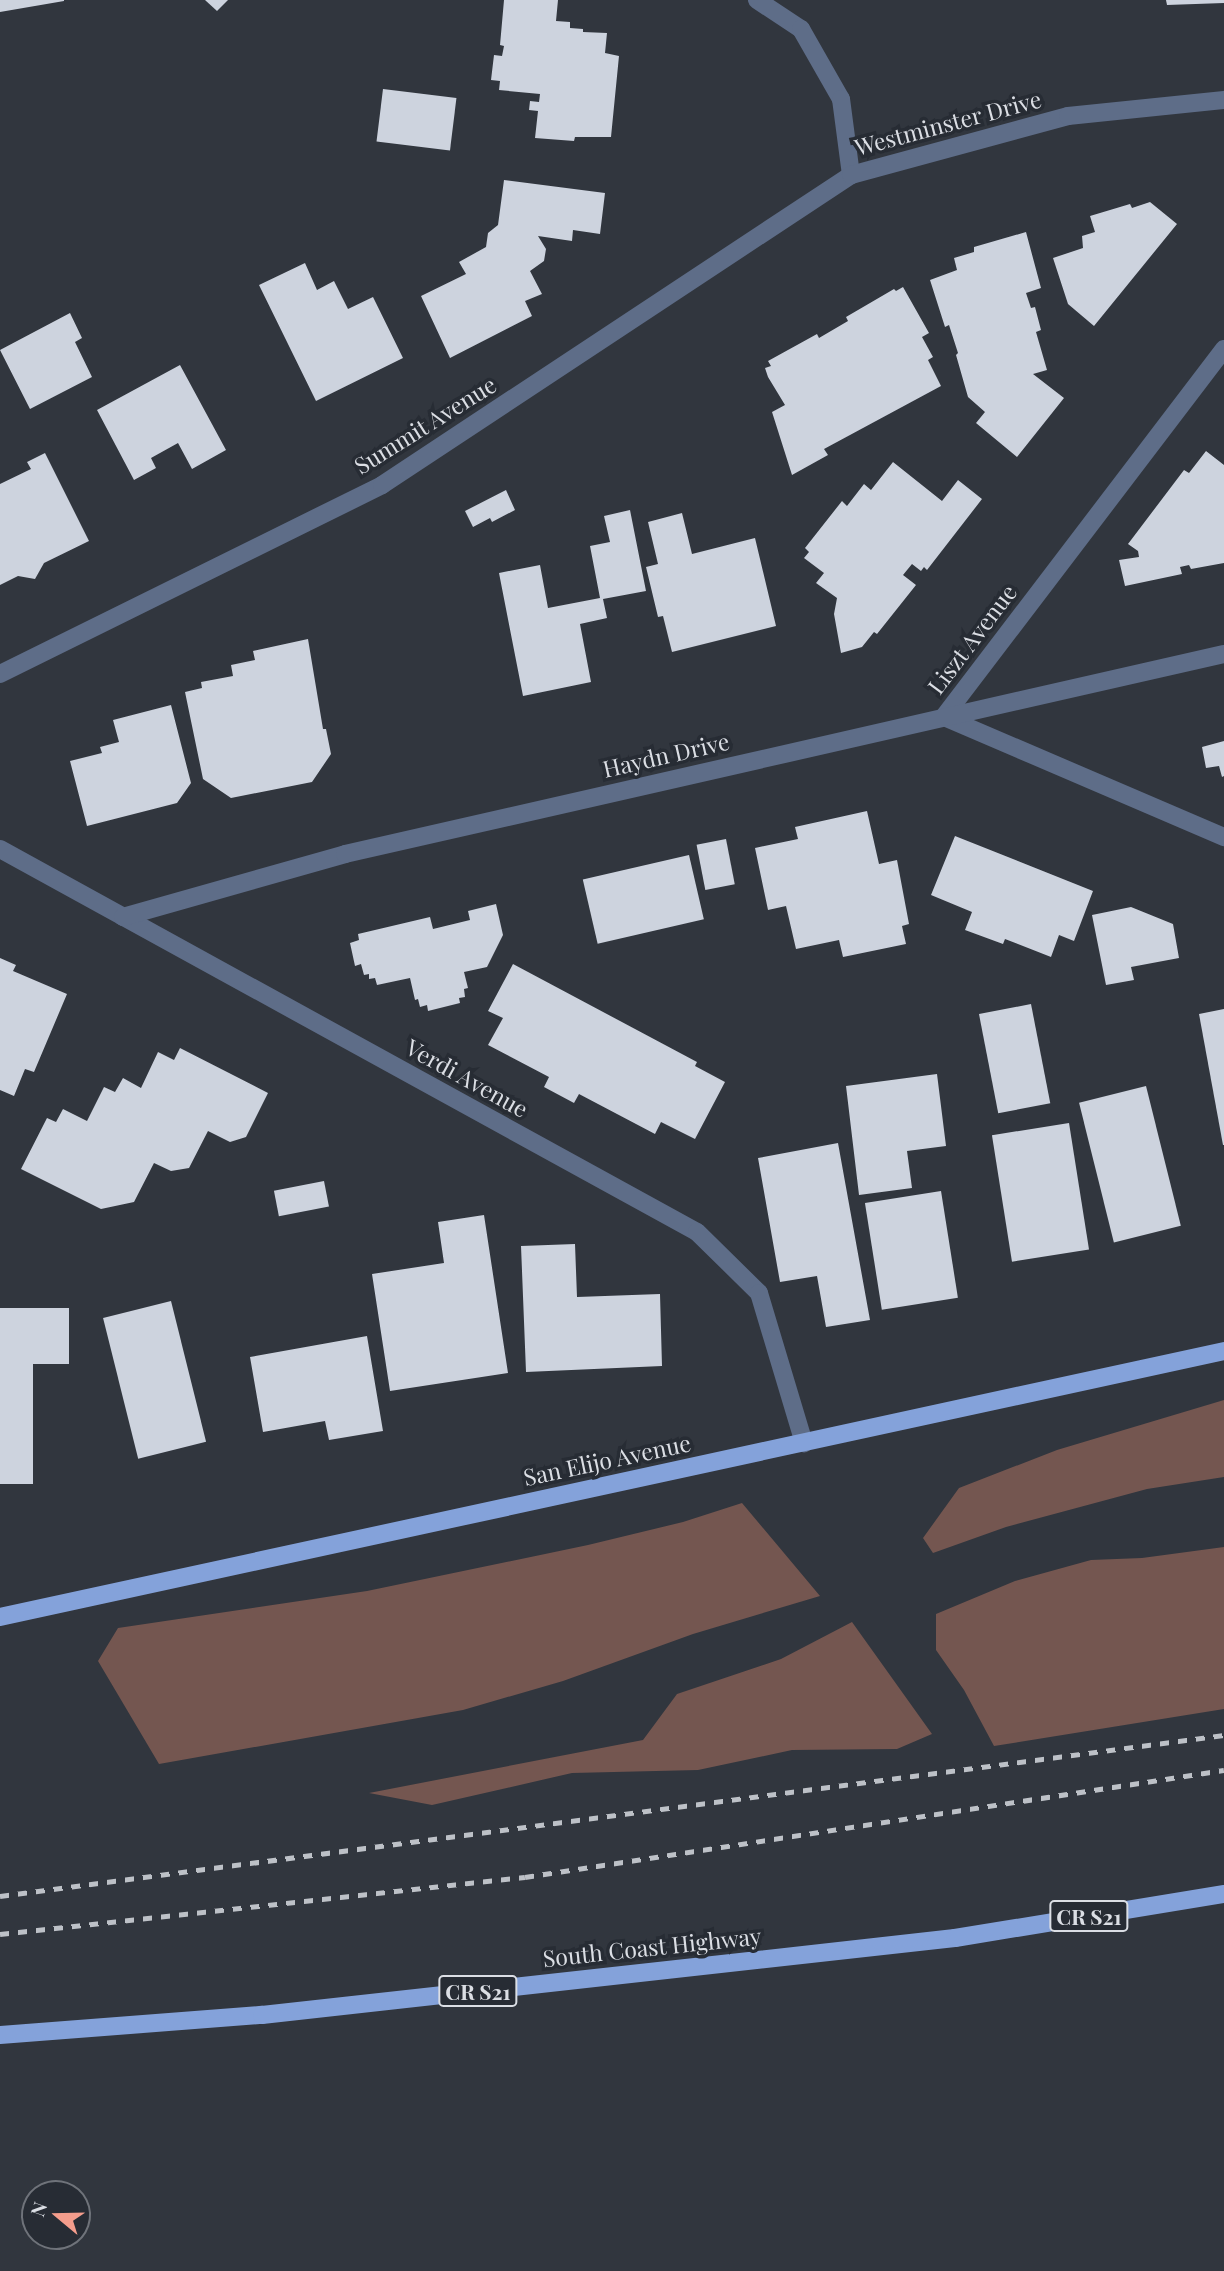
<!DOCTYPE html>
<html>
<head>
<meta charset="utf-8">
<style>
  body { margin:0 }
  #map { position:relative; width:1224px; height:2271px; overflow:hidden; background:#31363e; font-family:"Playfair Display",serif }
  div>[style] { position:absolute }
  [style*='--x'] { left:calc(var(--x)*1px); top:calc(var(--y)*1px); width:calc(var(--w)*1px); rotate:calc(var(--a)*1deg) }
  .green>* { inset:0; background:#745650 }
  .building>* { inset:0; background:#cdd3de; transform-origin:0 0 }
  .minor>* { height:18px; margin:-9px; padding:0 9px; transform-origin:9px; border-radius:9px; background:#5e6d88 }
  .major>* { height:18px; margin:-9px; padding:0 9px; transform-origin:9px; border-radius:9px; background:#84a2da }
  .rail>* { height:5px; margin-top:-2.5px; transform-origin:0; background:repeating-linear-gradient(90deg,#bdc1c7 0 9px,transparent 0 18px) }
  span { translate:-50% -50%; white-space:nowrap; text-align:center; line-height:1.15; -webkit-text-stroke:7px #272c34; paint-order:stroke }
  .shield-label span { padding:2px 5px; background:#272c34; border:2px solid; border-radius:5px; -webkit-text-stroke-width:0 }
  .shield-label { font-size:21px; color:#dbdee4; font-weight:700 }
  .street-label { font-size:23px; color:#dbdee4 }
  .north { position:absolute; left:21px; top:2180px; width:70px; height:70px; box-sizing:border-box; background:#272c34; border:2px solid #6f737a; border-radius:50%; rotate:289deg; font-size:19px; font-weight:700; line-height:28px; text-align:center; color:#dbdee4 }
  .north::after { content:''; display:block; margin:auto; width:24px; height:32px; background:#f49d8c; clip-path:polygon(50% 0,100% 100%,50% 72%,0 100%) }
</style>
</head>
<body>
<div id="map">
  <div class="green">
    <i style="clip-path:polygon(1224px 1400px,1224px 1477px,1147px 1489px,1006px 1527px,933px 1553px,923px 1538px,959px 1488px,1057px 1450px)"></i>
    <i style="clip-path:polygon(742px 1503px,820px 1596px,693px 1634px,563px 1681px,463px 1710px,159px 1764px,98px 1661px,118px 1628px,367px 1591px,588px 1545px,683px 1522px)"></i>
    <i style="clip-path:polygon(1224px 1547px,1224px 1709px,994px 1746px,964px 1690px,936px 1650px,936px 1614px,1015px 1581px,1091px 1560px,1142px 1558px)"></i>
    <i style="clip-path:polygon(852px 1622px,932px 1734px,897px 1749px,792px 1750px,698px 1770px,572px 1773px,432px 1805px,369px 1793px,643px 1740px,677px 1694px,781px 1659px)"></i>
  </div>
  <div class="building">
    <i style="clip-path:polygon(0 0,64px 0,64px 1px,0 12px)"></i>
    <i style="clip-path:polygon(205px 0,228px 0,217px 11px)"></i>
    <i style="clip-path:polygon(504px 0,558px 0,556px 21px,570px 22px,570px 28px,583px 29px,583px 32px,607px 33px,605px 53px,619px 56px,611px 137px,575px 137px,574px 141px,535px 138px,538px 111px,529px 110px,530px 101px,539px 102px,540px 94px,499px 90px,500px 81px,491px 80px,494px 55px,502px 56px,504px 46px,500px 45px)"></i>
    <i style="clip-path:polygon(1166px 0,1224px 0,1224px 3px,1167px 5px)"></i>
    <i style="left:383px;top:89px;width:74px;height:53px;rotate:7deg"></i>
    <i style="clip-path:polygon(504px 180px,605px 193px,600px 234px,573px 230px,572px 241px,538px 236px,546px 249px,544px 261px,530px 271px,542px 294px,525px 301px,532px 316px,450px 358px,421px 296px,466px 274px,459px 262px,486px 247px,488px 233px,498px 225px)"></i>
    <i style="clip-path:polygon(1150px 202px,1177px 224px,1094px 326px,1068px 304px,1053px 258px,1083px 248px,1082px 236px,1095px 232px,1090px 216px,1130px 204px,1132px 208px)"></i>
    <i style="clip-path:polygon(1026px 232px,1041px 288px,1026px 293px,1031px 308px,1035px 307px,1041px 330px,1036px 332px,1047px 370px,1033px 374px,1064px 398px,1017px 457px,976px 423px,985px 412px,968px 397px,956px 355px,958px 353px,949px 325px,945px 327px,930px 280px,957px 270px,954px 258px,974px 252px,974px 247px)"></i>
    <i style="clip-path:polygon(305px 263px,317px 290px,334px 281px,348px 309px,373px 297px,403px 358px,316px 401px,259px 285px)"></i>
    <i style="clip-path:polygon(903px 287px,929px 333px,922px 337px,933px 357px,928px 360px,941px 386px,824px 449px,828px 455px,792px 475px,772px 412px,785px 405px,768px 377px,765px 368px,771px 366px,768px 361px,817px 334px,819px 338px,848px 321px,846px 317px,894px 289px,896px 291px)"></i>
    <i style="clip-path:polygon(70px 313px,82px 338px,75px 342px,92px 377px,30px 409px,0 350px)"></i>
    <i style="clip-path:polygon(180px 365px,226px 450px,192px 469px,178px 443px,151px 458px,156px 468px,134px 480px,97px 410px)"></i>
    <i style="clip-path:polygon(1206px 451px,1224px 465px,1224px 563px,1191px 569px,1189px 565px,1180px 567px,1182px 574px,1125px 586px,1119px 560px,1139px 557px,1138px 551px,1128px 544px,1184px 470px,1189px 473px)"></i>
    <i style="clip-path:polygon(45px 453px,89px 541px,44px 563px,35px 579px,18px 576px,0 585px,0 484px,31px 469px,27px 462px)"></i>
    <i style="clip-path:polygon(893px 462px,942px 501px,958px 480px,982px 499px,927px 570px,924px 567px,921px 571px,912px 564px,903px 575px,916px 585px,877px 634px,874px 632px,862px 647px,841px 653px,834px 614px,837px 598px,816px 583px,824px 573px,804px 558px,809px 552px,805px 548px,842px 501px,847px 506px,864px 484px,871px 490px)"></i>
    <i style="clip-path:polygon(506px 490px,515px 510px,492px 522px,490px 518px,473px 527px,465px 511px)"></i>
    <i style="clip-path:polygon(630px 510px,646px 591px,603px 599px,607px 618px,580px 624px,591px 682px,523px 696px,499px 573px,540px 565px,548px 608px,600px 598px,590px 546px,610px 542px,604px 516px)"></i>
    <i style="clip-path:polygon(682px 513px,692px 554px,755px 538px,776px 626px,672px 652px,663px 616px,658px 617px,646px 567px,658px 564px,648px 522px)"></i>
    <i style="clip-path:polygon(308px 639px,323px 729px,326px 729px,331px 754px,312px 782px,231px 798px,203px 779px,185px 692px,202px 688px,201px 682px,233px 676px,231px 665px,255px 660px,253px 651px)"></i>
    <i style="clip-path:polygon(171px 705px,191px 783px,177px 803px,87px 826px,70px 761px,102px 753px,100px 747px,119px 742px,113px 720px)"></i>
    <i style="clip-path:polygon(1224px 741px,1224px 776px,1222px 777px,1219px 766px,1206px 768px,1202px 747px)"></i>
    <i style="clip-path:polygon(867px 811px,879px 864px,897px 860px,909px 924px,902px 926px,906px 944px,843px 957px,839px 940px,796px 949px,786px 906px,768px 910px,755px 848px,798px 839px,795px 827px)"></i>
    <i style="clip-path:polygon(955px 836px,1093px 891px,1074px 941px,1059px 935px,1051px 957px,1005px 939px,1003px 944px,965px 930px,972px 912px,931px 895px)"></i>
    <i style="left:726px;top:839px;width:46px;height:30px;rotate:79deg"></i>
    <i style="left:689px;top:855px;width:66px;height:109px;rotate:77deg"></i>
    <i style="clip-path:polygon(496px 904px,503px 935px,487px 967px,464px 972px,468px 988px,464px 989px,465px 997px,459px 998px,460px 1003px,428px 1011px,427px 1005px,420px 1007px,418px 999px,415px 1000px,410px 978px,377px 985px,375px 978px,369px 979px,369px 974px,364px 975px,361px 964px,355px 966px,350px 943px,359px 940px,358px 934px,430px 917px,433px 929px,470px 920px,468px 911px)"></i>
    <i style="clip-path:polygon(1131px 907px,1173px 924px,1179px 958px,1131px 967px,1134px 980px,1106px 985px,1092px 915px)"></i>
    <i style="clip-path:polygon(0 958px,16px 965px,13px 971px,67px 994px,34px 1072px,25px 1069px,14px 1096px,0 1090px)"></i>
    <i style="clip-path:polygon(513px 964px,697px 1062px,695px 1066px,725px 1082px,695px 1139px,661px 1122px,655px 1134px,579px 1094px,574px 1103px,544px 1087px,549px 1077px,488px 1045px,503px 1018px,488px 1011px)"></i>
    <i style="left:1031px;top:1004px;width:101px;height:53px;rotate:79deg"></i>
    <i style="clip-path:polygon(1224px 1009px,1224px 1145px,1223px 1145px,1199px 1014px)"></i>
    <i style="clip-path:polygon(180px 1048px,268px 1093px,246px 1137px,230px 1142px,208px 1131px,189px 1168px,171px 1171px,154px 1163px,134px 1202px,101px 1209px,21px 1169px,47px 1118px,56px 1122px,63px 1109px,87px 1121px,104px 1087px,115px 1092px,123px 1078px,141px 1088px,158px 1052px,174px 1060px)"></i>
    <i style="clip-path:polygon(937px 1074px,946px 1146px,907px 1151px,912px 1188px,859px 1195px,846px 1086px)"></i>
    <i style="left:1146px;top:1086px;width:144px;height:69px;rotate:76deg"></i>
    <i style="left:1069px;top:1123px;width:128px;height:78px;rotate:81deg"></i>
    <i style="clip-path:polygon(838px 1143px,870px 1320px,826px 1327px,817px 1276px,780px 1282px,758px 1158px)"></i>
    <i style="left:324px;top:1181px;width:26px;height:51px;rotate:79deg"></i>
    <i style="left:941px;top:1191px;width:108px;height:77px;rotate:81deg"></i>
    <i style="clip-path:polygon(484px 1215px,508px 1373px,390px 1391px,372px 1274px,444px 1263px,438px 1222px)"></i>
    <i style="clip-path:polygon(575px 1244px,577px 1297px,660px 1294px,662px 1366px,526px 1372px,521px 1246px)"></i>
    <i style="left:171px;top:1301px;width:145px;height:70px;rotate:76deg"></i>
    <i style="clip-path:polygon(0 1308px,69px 1308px,69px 1364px,33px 1364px,33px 1484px,0 1484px)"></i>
    <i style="clip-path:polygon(367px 1336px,383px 1431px,329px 1440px,325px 1421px,263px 1432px,250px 1357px)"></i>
  </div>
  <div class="minor">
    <i style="--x:757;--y:0;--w:53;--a:33.4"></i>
    <i style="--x:801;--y:29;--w:81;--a:60.3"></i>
    <i style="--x:841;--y:99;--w:77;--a:82.5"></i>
    <i style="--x:1224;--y:349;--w:462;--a:127.3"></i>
    <i style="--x:944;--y:717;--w:305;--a:23.2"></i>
    <i style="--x:0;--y:674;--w:426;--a:-26.3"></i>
    <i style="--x:382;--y:485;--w:562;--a:-33.46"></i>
    <i style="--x:851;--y:175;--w:225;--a:-15.2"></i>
    <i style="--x:1068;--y:116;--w:157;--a:-5.9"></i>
    <i style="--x:0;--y:849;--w:795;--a:28.79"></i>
    <i style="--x:697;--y:1232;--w:87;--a:44.5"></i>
    <i style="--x:759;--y:1293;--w:157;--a:73.3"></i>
    <i style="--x:123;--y:917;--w:231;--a:-15.8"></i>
    <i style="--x:345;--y:854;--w:901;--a:-12.82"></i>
  </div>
  <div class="major">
    <i style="--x:0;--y:1617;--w:1253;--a:-12.26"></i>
    <i style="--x:0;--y:2035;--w:263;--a:-4.4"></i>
    <i style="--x:262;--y:2015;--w:697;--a:-6.34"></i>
    <i style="--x:955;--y:1938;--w:273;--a:-9.3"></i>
  </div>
  <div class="rail">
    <i style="--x:0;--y:1896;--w:1235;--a:-7.49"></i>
    <i style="--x:0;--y:1934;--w:528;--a:-6.2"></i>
    <i style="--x:525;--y:1877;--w:707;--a:-8.7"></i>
  </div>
  <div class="shield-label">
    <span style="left:1089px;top:1916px">CR S21</span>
    <span style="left:478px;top:1991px">CR S21</span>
  </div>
  <div class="street-label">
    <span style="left:948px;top:123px;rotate:-15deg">Westminster Drive</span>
    <span style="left:425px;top:425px;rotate:-32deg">Summit Avenue</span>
    <span style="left:972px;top:639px;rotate:-53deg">Liszt Avenue</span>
    <span style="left:666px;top:755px;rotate:-13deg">Haydn Drive</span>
    <span style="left:467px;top:1078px;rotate:29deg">Verdi Avenue</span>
    <span style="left:607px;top:1460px;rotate:-12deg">San Elijo Avenue</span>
    <span style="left:652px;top:1947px;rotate:-6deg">South Coast Highway</span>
  </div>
  <div class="north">N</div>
</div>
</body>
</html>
